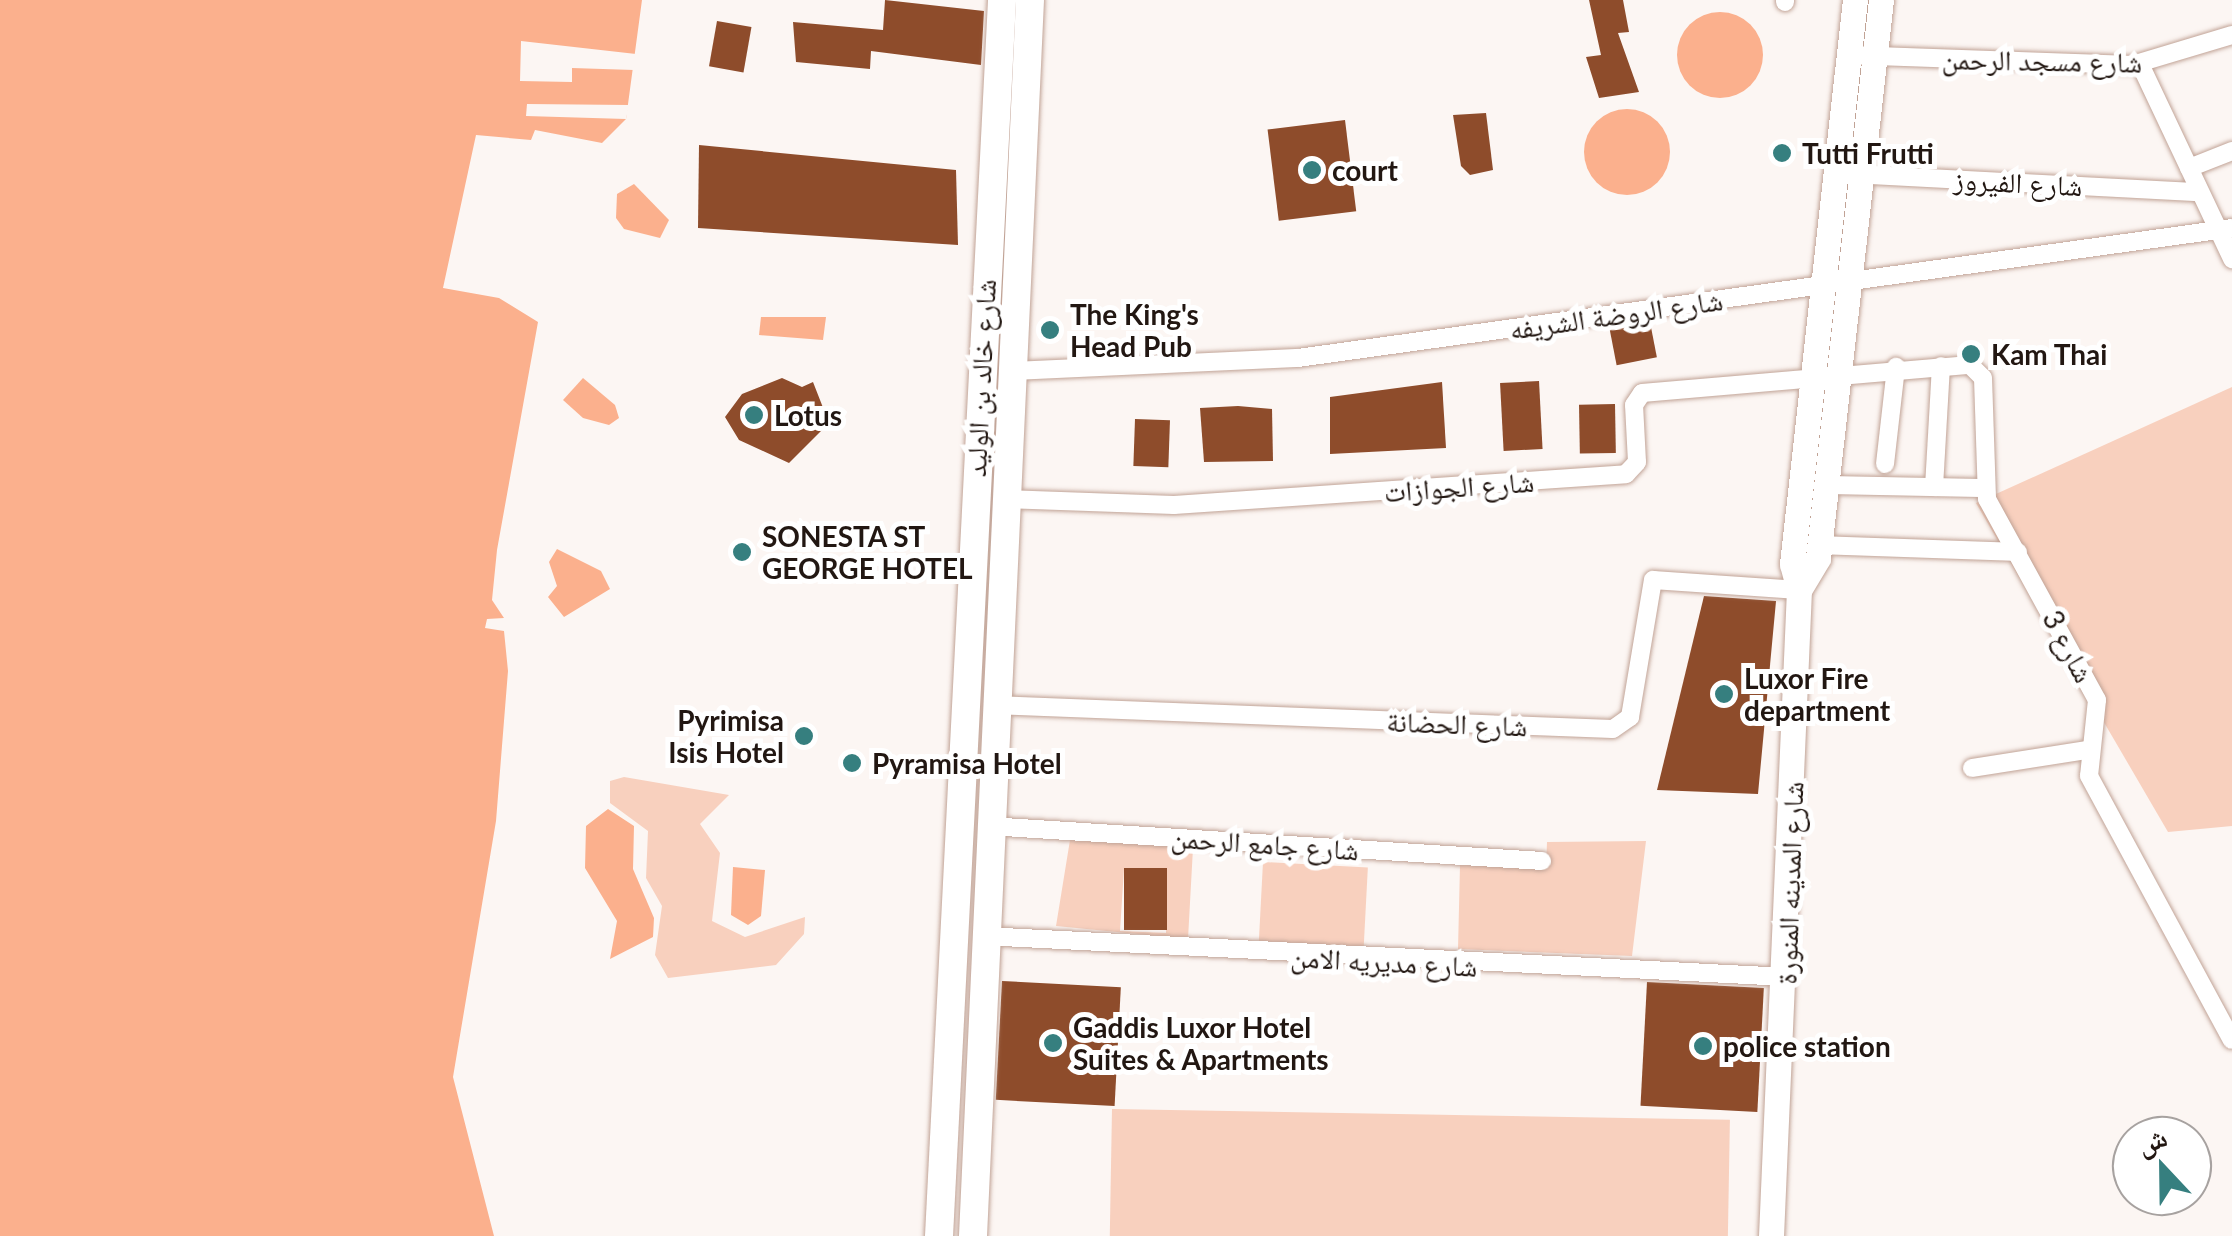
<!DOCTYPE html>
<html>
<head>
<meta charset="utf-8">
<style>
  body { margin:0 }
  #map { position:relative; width:2232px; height:1236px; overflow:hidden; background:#fcf6f3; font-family:Lato,"Noto Naskh Arabic",sans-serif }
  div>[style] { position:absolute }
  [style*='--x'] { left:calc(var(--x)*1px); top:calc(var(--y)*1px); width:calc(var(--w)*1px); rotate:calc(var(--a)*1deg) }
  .green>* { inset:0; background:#f8d0be; transform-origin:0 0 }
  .water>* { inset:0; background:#fbb08d }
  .round { border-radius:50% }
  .pier>* { inset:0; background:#fcf6f3 }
  .building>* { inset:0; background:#8e4c2b; transform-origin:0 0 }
  .roads { filter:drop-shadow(0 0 2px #c1a396) drop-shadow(0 0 2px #c1a396) }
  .minor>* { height:18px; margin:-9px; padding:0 9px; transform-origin:9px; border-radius:9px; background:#fff }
  .secondary>* { height:25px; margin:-12.5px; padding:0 12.5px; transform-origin:12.5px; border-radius:12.5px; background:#fff }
  .primary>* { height:28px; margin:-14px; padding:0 14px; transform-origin:14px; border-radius:14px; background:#fff }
  .dots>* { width:28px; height:28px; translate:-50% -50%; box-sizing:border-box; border:5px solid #fff; border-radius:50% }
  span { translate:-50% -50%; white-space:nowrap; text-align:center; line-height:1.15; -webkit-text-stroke:10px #fff; paint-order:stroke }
  .street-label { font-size:28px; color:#221712 }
  .poi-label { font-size:28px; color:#221712; font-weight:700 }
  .left { translate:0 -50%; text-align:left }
  .right { translate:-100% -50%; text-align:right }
  .north { position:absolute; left:2112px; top:1116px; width:100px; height:100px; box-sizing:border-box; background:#fff; border:2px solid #a7a2a0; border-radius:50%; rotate:338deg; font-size:28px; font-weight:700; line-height:40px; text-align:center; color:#221712 }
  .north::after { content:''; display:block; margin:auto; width:35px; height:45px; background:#367f7f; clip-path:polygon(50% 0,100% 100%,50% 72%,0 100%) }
</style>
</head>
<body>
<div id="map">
  <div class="green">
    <i style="clip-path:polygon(2232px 387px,2232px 826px,2168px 832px,1976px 503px)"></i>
    <i style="clip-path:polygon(624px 777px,729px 795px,700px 824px,720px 853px,712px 921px,745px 937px,805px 917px,804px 934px,776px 965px,668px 978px,655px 955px,662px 906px,646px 878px,648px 831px,610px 803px,610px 781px)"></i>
    <i style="clip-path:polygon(evenodd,1070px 840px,1193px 848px,1188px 939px,1056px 926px,1070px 840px,1124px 869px,1167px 869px,1166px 933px,1120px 931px,1124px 869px)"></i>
    <i style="clip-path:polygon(1646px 841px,1632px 956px,1458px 949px,1460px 865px,1546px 868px,1547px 842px)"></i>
    <i style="left:1263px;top:862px;width:105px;height:79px;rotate:3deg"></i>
    <i style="left:1112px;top:1109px;width:618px;height:127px;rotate:1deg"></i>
  </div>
  <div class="water">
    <i style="clip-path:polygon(0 0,642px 0,626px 119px,602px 143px,535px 130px,531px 140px,476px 135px,443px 288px,499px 298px,538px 322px,497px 550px,492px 600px,504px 618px,487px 619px,485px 628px,504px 631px,508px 671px,496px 821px,453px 1077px,494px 1236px,0 1236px)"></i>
    <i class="round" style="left:1677px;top:12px;width:86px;height:86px"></i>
    <i class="round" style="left:1584px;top:109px;width:86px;height:86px"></i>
    <i style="clip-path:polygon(634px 184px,669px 220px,660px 238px,624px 229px,616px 218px,617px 194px)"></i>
    <i style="clip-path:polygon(761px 317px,826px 317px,823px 340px,759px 335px)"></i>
    <i style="clip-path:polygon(583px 378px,615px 405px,619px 418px,609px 425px,583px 418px,563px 400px)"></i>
    <i style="clip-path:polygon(557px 549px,601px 571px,610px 589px,564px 617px,548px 597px,557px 586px,549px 562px)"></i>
    <i style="clip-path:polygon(608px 809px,634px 826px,633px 869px,654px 918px,653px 937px,610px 959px,617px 921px,585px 868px,586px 826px)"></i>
    <i style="clip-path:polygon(733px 867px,765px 870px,761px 916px,748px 925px,731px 915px)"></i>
  </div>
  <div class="pier">
    <i style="clip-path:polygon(521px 41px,636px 54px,634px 70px,572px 68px,572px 82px,520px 81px)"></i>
    <i style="clip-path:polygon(527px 104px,629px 105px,626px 119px,526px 116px)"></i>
  </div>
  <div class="building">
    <i style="clip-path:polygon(885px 0,984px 11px,981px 65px,871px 51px,870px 69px,796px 62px,793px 22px,883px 30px)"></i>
    <i style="clip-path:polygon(1589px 0,1623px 0,1629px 32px,1618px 33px,1639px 92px,1599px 98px,1586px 57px,1601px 55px)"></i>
    <i style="left:717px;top:21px;width:35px;height:46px;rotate:10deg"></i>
    <i style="clip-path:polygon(1486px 113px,1493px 170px,1470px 175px,1461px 166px,1453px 115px)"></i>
    <i style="left:1345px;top:120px;width:92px;height:78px;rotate:83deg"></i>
    <i style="clip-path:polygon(699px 145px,956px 170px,958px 245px,698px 228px)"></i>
    <i style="left:1650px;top:322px;width:36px;height:41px;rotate:79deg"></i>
    <i style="clip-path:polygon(782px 378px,802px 387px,813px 382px,829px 423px,789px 463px,739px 440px,725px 417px,742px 394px)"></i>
    <i style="left:1539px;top:381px;width:68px;height:39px;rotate:87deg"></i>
    <i style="clip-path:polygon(1442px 382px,1446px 448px,1330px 454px,1330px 397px)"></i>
    <i style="left:1615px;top:404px;width:49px;height:36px;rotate:89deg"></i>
    <i style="clip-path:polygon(1238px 406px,1272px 409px,1273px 461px,1204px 462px,1200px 408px)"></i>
    <i style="left:1135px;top:419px;width:35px;height:47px;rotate:2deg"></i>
    <i style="clip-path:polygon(1704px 596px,1776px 601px,1758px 794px,1657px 790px)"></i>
    <i style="left:1124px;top:868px;width:43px;height:62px"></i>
    <i style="left:1002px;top:981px;width:119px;height:119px;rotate:3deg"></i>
    <i style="left:1647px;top:982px;width:117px;height:124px;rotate:3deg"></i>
  </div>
  <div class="roads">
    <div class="minor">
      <i style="--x:1785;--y:0;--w:2;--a:90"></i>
      <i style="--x:1848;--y:55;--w:284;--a:2"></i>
      <i style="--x:2132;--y:65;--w:104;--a:-16.7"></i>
      <i style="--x:2140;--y:64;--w:216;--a:64.7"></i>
      <i style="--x:2189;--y:168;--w:46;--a:-21.6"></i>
      <i style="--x:1851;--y:174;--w:349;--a:3"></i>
      <i style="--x:1011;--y:371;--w:287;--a:-2.6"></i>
      <i style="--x:1298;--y:358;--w:943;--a:-7.92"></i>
      <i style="--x:1885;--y:464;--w:98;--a:-83.5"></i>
      <i style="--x:1825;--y:485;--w:159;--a:1.1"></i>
      <i style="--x:1934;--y:487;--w:121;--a:-86.7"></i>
      <i style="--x:1004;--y:499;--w:170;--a:2"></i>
      <i style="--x:1174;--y:505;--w:453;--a:-3.9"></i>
      <i style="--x:1626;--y:474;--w:16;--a:-47"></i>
      <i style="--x:1637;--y:462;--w:57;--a:-93"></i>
      <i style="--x:1634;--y:405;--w:14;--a:-56"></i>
      <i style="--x:1642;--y:393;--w:329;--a:-4.9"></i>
      <i style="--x:1970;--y:365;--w:18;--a:45"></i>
      <i style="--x:1983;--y:378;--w:121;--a:88.1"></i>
      <i style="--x:1987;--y:499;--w:229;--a:61.3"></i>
      <i style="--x:2097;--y:700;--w:76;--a:96"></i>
      <i style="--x:2089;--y:776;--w:300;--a:61.6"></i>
      <i style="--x:1819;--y:545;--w:199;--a:2"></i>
      <i style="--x:993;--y:705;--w:620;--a:2.22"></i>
      <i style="--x:1613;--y:729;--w:21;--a:-35"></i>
      <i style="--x:1630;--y:717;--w:139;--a:-80.5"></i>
      <i style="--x:1653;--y:580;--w:146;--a:3.9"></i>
      <i style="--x:1972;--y:768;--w:116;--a:-8.9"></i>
      <i style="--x:988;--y:826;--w:555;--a:3.61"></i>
      <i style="--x:983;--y:936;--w:804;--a:2.92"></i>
    </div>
    <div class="secondary">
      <i style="--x:1799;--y:590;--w:37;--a:-59"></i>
      <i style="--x:1818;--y:558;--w:562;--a:-83.56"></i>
      <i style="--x:1771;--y:1236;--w:647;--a:-87.52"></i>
      <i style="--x:1799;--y:590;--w:27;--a:-105"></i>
      <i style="--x:1792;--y:564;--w:568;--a:-83.63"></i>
    </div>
    <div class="primary">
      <i style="--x:939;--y:1236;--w:1238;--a:-87.08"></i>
      <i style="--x:973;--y:1236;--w:1237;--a:-87.36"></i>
    </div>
  </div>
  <div class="dots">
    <i style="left:1782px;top:153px;background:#367f7f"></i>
    <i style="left:1312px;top:170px;background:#367f7f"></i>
    <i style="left:1050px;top:330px;background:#367f7f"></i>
    <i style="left:1971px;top:354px;background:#367f7f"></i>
    <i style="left:754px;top:415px;background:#367f7f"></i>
    <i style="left:742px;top:552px;background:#367f7f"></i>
    <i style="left:1724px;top:694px;background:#367f7f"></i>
    <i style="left:804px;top:736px;background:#367f7f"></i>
    <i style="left:852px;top:763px;background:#367f7f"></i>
    <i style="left:1053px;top:1043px;background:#367f7f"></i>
    <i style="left:1703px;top:1046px;background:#367f7f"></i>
  </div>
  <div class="street-label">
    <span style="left:2042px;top:60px;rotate:1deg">شارع مسجد الرحمن</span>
    <span style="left:2018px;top:182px;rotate:3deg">شارع الفيروز</span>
    <span style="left:1616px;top:314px;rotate:-8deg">شارع الروضة الشريفه</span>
    <span style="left:980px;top:378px;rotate:-87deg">شارع خالد بن الوليد</span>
    <span style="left:1459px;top:486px;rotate:-4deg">شارع الجوازات</span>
    <span style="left:2069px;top:646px;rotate:62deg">شارع 3</span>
    <span style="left:1457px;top:723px;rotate:2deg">شارع الحضانة</span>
    <span style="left:1265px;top:843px;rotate:4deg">شارع جامع الرحمن</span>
    <span style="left:1789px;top:883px;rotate:-88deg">شارع المدينه المنورة</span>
    <span style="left:1384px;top:961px;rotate:3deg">شارع مديريه الامن</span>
  </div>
  <div class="poi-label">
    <span class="left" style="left:1802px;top:153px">Tutti Frutti</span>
    <span class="left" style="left:1332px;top:170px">court</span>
    <span class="left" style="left:1070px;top:330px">The King's<br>Head Pub</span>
    <span class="left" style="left:1991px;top:354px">Kam Thai</span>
    <span class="left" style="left:774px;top:415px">Lotus</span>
    <span class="left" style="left:762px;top:552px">SONESTA ST<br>GEORGE HOTEL</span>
    <span class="left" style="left:1744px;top:694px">Luxor Fire<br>department</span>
    <span class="right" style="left:784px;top:736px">Pyrimisa<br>Isis Hotel</span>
    <span class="left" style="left:872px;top:763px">Pyramisa Hotel</span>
    <span class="left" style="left:1073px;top:1043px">Gaddis Luxor Hotel<br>Suites &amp; Apartments</span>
    <span class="left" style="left:1723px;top:1046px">police station</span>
  </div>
  <div class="north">ش</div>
</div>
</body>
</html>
